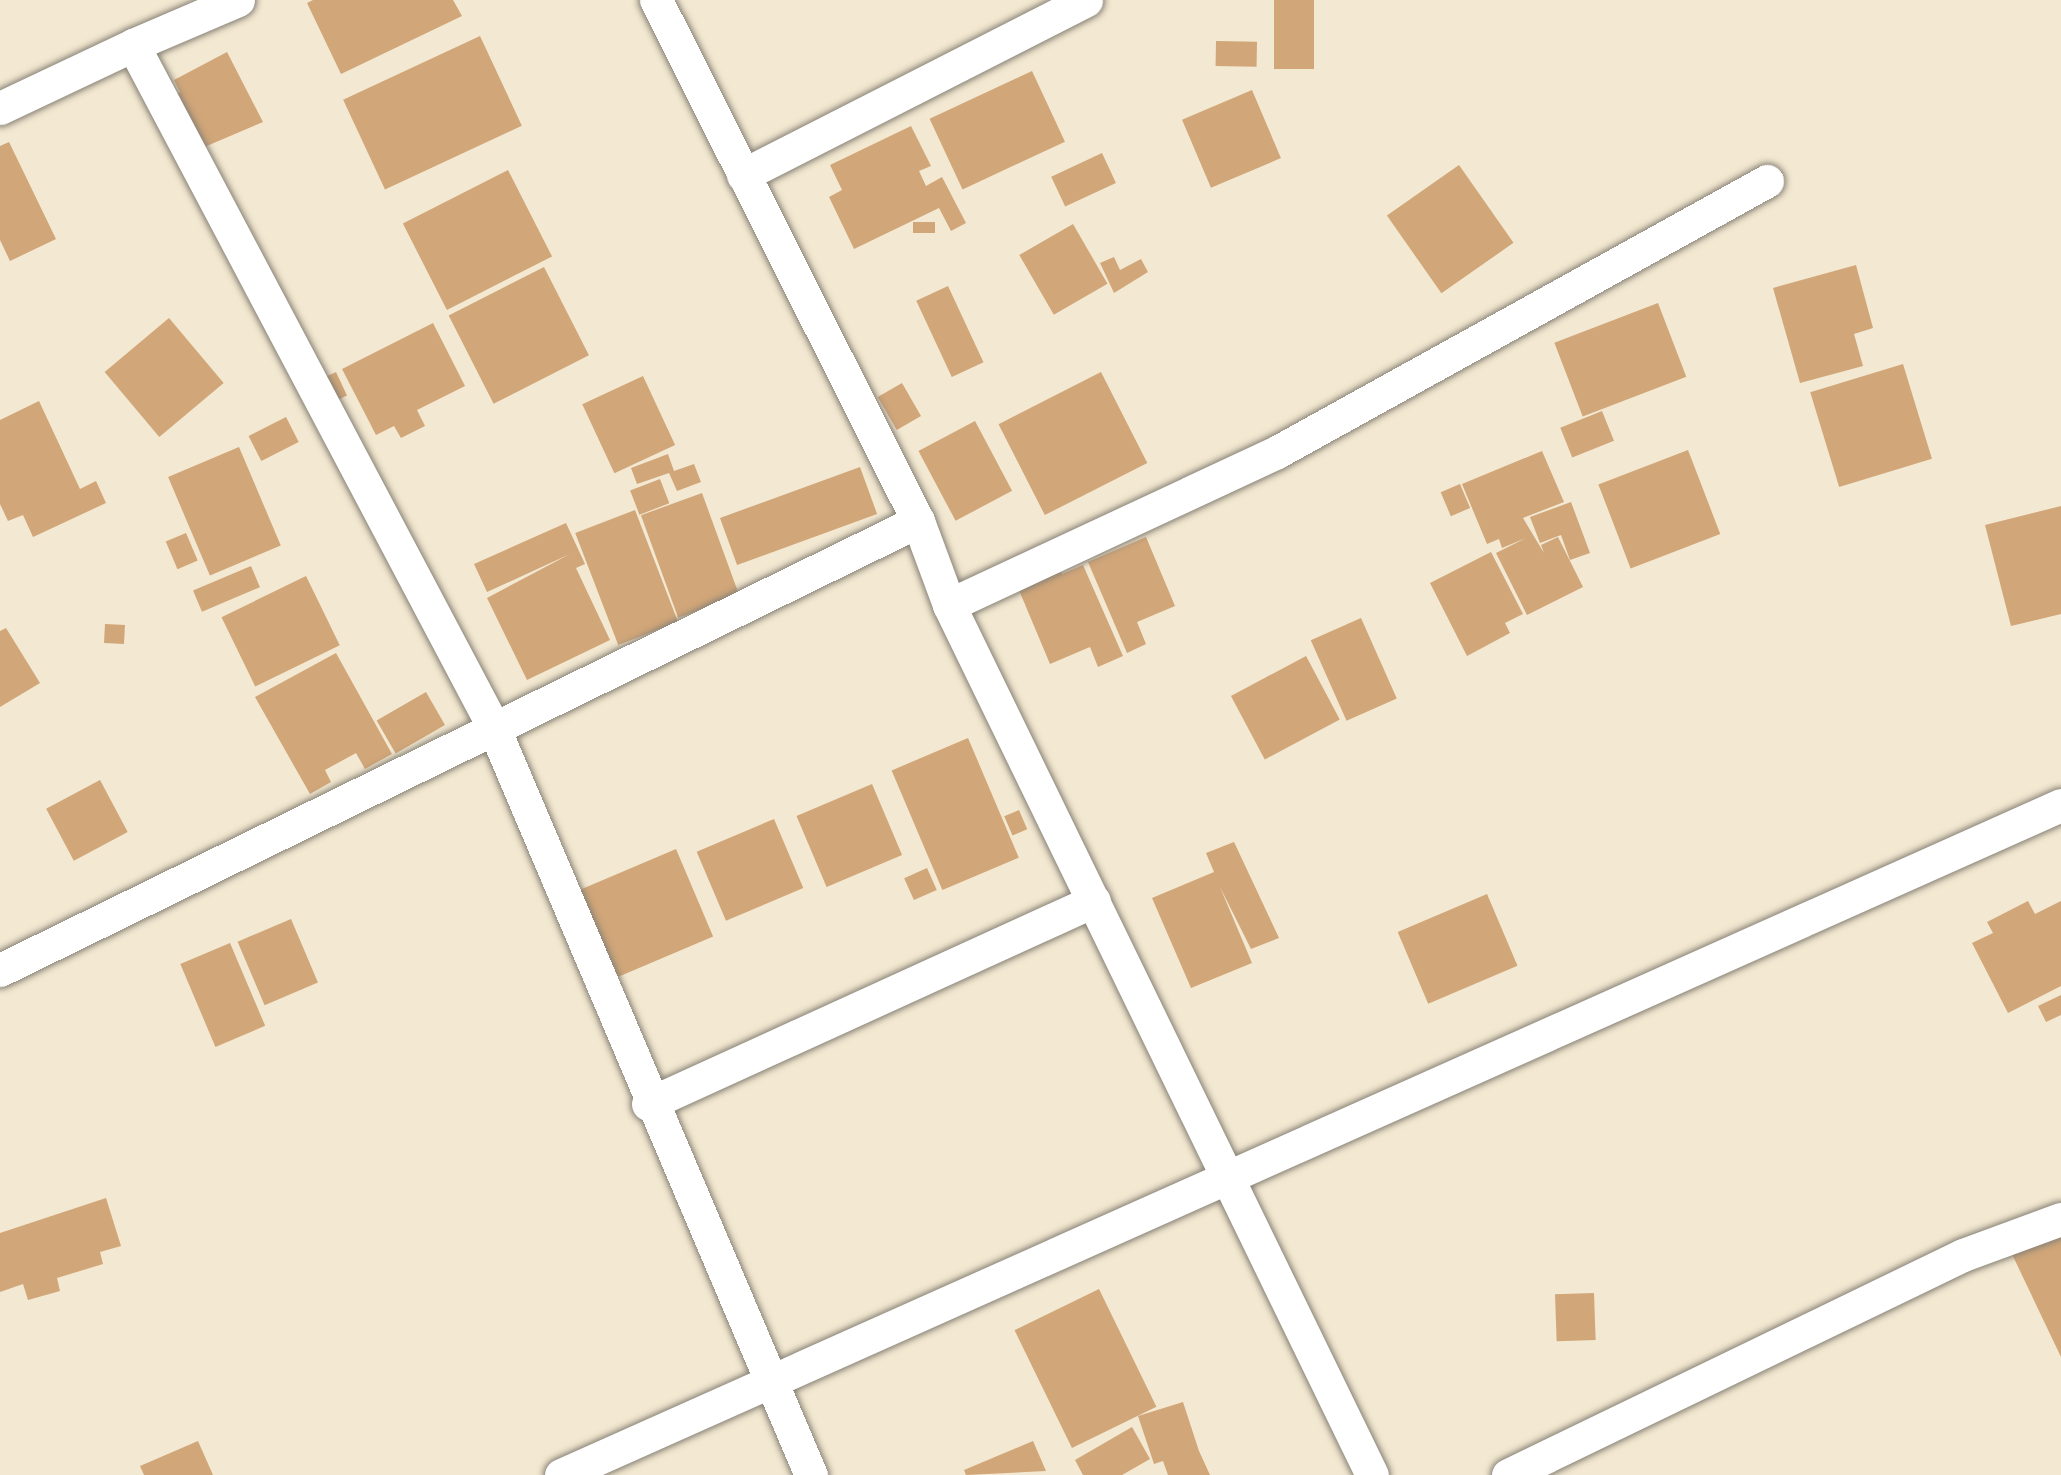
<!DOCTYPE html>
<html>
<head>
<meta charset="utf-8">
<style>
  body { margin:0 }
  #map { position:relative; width:2061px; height:1475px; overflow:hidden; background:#f3e8d1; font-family:Pangolin,sans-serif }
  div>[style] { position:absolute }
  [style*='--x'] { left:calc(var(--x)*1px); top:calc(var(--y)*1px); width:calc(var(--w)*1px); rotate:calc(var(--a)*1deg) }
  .building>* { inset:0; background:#d1a679; transform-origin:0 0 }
  .roads { filter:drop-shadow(0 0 3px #888276) drop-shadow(0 0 3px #888276) }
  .minor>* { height:33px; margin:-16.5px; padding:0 16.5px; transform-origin:16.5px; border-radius:16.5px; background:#fff }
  span { translate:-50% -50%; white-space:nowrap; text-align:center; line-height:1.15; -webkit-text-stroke:9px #f7f3e8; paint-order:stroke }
</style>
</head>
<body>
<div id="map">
  <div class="building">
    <i style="clip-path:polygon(313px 0,453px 0,462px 16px,341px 74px,307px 3px)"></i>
    <i style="left:1274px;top:0;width:40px;height:69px"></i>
    <i style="left:480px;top:36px;width:99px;height:151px;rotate:65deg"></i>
    <i style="left:1216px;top:41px;width:41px;height:25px;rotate:1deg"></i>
    <i style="clip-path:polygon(227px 52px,263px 122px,195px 151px,168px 98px,180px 92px,174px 80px)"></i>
    <i style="left:1032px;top:71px;width:78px;height:113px;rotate:65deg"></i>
    <i style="left:1252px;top:90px;width:74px;height:76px;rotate:67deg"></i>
    <i style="clip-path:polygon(911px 126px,931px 166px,919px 171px,926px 186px,942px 177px,966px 223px,951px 231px,939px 208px,854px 249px,829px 197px,842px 190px,830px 165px)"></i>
    <i style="clip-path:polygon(9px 142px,56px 239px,10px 261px,0 240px,0 146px)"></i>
    <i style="left:1102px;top:153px;width:33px;height:56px;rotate:65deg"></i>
    <i style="left:1459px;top:165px;width:95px;height:88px;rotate:55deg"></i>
    <i style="left:508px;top:170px;width:97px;height:118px;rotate:63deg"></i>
    <i style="left:913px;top:222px;width:22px;height:11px"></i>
    <i style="left:1073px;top:224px;width:69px;height:62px;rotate:60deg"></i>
    <i style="clip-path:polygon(1114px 257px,1120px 270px,1141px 259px,1148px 272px,1114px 293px,1100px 263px)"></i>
    <i style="clip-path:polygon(1856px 265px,1873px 328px,1854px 334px,1863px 366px,1800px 383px,1773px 288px)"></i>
    <i style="left:544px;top:267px;width:99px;height:107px;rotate:63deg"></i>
    <i style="left:948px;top:286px;width:84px;height:35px;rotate:65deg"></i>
    <i style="left:1658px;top:303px;width:79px;height:111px;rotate:69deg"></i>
    <i style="left:169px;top:318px;width:85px;height:84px;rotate:50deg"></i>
    <i style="clip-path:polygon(433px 323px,465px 386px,417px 410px,425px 426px,401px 438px,394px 426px,376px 435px,342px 369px)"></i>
    <i style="left:1903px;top:364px;width:99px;height:97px;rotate:73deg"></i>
    <i style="left:336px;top:372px;width:26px;height:23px;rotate:65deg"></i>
    <i style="left:1101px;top:372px;width:102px;height:115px;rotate:63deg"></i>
    <i style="left:643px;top:376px;width:76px;height:67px;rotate:65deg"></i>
    <i style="left:902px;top:383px;width:38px;height:28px;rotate:60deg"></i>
    <i style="clip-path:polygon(39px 401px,80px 489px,96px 481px,106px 503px,33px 537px,23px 515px,8px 521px,0 504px,0 420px)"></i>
    <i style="left:1602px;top:411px;width:32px;height:45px;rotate:68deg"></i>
    <i style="left:286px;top:417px;width:28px;height:42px;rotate:63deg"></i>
    <i style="left:975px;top:421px;width:79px;height:64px;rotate:62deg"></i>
    <i style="left:239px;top:447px;width:107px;height:77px;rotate:67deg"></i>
    <i style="left:1688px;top:450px;width:90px;height:96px;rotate:69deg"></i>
    <i style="clip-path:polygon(1542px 451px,1564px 502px,1523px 518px,1544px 553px,1541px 545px,1558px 537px,1583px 587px,1527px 615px,1496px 553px,1526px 538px,1502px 548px,1499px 539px,1487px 544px,1462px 484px)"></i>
    <i style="clip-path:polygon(668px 454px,674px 471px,694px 464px,701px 482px,677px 491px,669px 473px,637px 484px,631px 468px)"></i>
    <i style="left:860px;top:467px;width:50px;height:149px;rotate:70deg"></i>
    <i style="left:660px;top:479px;width:26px;height:32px;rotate:69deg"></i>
    <i style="left:1460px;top:484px;width:26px;height:21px;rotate:67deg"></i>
    <i style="left:702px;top:493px;width:109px;height:65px;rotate:70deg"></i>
    <i style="clip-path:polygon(1571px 502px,1590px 553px,1570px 560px,1561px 535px,1540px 543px,1530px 517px)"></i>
    <i style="clip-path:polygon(2061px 506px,2061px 614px,2011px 626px,1985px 525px)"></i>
    <i style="left:635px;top:510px;width:120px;height:64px;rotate:69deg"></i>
    <i style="clip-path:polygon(566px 523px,585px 564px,576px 568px,610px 640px,527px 680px,487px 598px,570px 554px,487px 592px,474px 564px)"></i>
    <i style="left:186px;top:533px;width:30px;height:22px;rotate:67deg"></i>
    <i style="clip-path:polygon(1146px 537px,1175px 606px,1137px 622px,1146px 644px,1127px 653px,1088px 562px)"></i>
    <i style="clip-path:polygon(1491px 552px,1523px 614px,1505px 623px,1510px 633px,1467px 656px,1430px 583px)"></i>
    <i style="clip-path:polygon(1058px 565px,1062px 574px,1083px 565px,1123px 656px,1098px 667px,1090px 647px,1050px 664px,1016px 583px)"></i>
    <i style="left:251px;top:566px;width:23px;height:63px;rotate:67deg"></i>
    <i style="left:306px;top:576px;width:77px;height:94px;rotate:64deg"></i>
    <i style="left:1361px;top:618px;width:88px;height:55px;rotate:66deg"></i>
    <i style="left:105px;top:624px;width:20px;height:19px;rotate:3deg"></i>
    <i style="clip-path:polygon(6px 628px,40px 683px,0 707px,0 631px)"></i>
    <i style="clip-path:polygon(336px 653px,392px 754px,365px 769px,356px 753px,325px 770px,331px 782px,310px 794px,255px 697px)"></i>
    <i style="left:1306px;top:656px;width:72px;height:85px;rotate:62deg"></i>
    <i style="left:426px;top:692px;width:38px;height:57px;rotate:60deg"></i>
    <i style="left:968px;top:738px;width:130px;height:83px;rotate:67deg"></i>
    <i style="left:100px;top:780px;width:59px;height:61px;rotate:62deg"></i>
    <i style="left:872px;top:784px;width:77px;height:82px;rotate:67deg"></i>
    <i style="left:1019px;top:810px;width:21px;height:16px;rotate:67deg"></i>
    <i style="left:774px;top:819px;width:75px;height:84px;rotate:67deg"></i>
    <i style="clip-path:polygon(1234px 842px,1279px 938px,1251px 949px,1220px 887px,1252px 963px,1191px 988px,1152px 898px,1214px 872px,1206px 853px)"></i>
    <i style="left:676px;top:849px;width:95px;height:108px;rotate:67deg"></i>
    <i style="left:927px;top:868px;width:24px;height:25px;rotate:66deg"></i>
    <i style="left:1487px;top:894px;width:78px;height:97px;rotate:67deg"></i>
    <i style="clip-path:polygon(2028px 901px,2035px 914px,2061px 901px,2061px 986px,2008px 1013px,1972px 943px,1993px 933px,1987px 922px)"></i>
    <i style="left:291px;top:919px;width:69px;height:58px;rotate:67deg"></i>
    <i style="left:230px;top:943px;width:90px;height:54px;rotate:67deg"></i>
    <i style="clip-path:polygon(2061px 995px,2061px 1015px,2046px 1022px,2038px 1006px)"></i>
    <i style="clip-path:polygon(106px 1198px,121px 1246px,100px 1252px,103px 1264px,57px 1278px,60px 1291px,28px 1300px,23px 1284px,0 1292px,0 1233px)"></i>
    <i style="clip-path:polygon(2061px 1226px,2061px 1357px,2010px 1250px)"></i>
    <i style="left:1099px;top:1289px;width:131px;height:94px;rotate:64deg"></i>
    <i style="left:1594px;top:1293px;width:47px;height:39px;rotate:88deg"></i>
    <i style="clip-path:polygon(1183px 1402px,1199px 1451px,1210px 1475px,1168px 1475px,1163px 1461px,1154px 1464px,1138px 1416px)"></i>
    <i style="clip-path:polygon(1132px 1427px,1150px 1459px,1122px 1475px,1083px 1475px,1075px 1460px)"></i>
    <i style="clip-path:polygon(198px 1441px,213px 1475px,144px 1475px,140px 1466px)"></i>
    <i style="clip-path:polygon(1033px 1441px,1046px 1471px,966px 1475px,964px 1470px)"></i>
  </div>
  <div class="roads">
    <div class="minor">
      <i style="--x:238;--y:0;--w:114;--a:156.8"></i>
      <i style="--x:133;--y:45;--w:770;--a:62.14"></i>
      <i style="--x:493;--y:726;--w:814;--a:67"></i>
      <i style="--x:656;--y:0;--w:583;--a:63.3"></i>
      <i style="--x:918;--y:521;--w:90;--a:69.7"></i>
      <i style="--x:949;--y:605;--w:967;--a:64.07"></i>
      <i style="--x:0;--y:108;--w:147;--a:-25.3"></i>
      <i style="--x:743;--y:175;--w:385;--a:-27"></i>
      <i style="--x:949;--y:605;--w:362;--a:-25"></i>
      <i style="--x:1277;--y:452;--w:560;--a:-28.95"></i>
      <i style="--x:0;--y:970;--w:1022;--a:-26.06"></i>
      <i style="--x:648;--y:1104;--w:490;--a:-24.5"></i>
      <i style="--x:561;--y:1475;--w:1643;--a:-24.07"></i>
      <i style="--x:1508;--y:1475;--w:505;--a:-25.8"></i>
      <i style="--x:1963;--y:1255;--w:104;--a:-20.2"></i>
    </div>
  </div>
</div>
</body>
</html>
